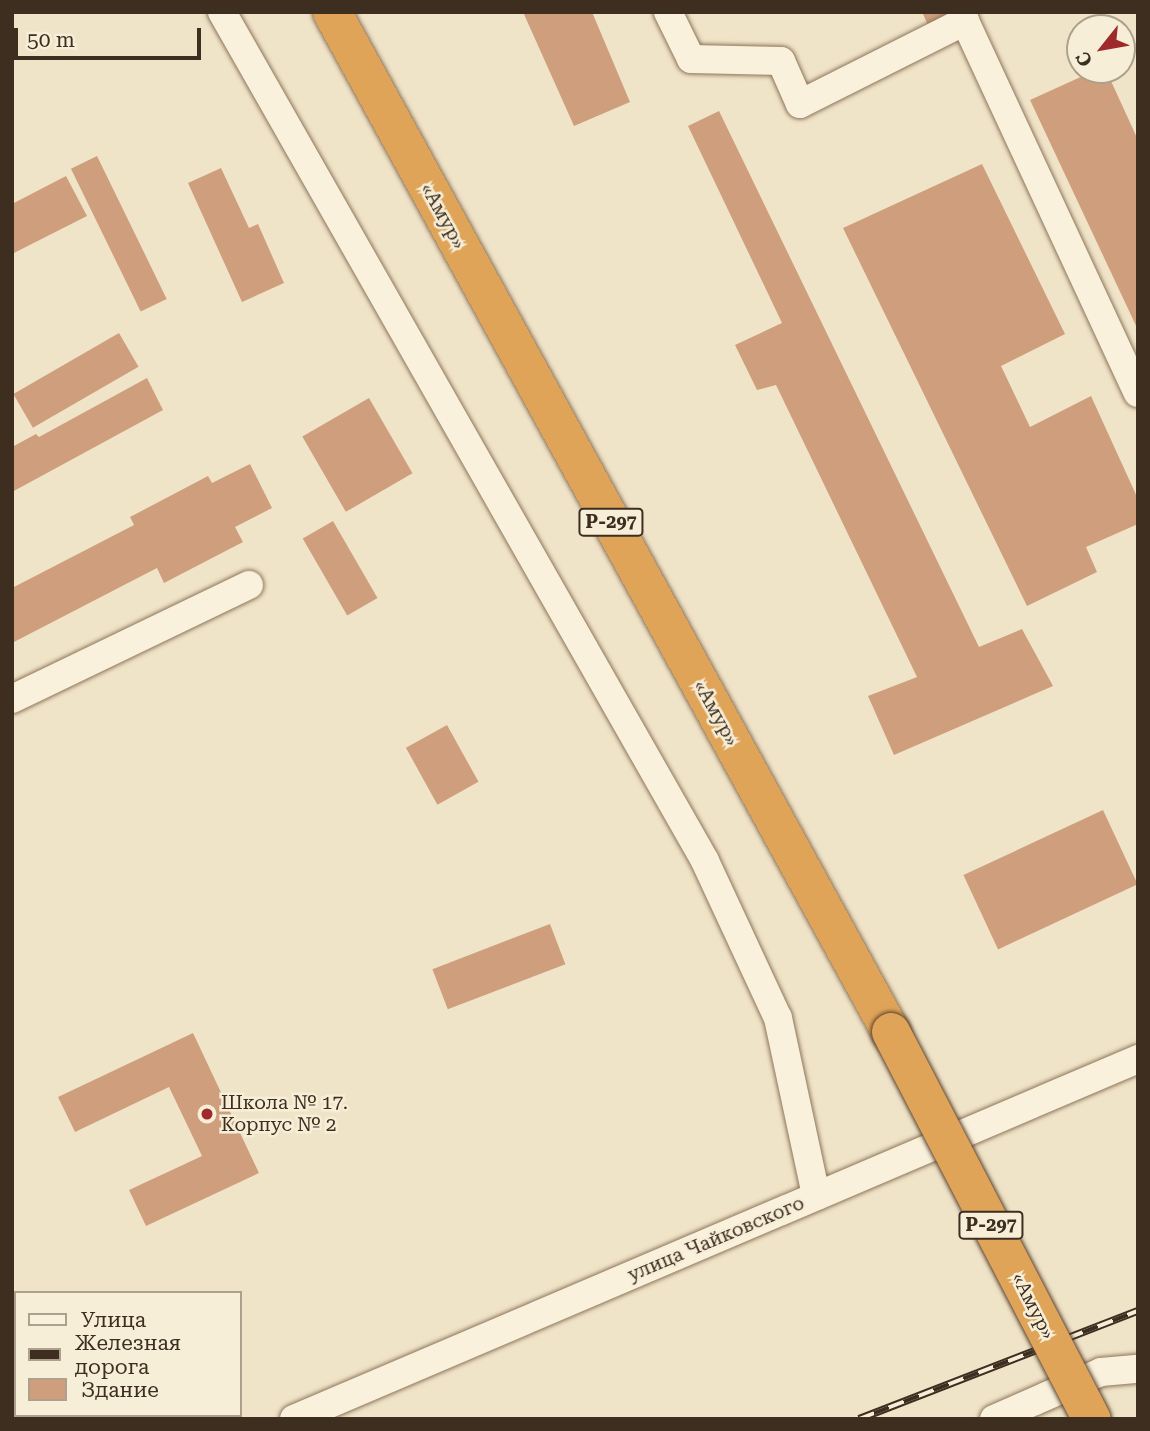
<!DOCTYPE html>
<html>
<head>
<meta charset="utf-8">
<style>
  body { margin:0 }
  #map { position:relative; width:1150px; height:1431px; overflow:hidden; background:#f0e4c8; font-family:"Roboto Serif",serif }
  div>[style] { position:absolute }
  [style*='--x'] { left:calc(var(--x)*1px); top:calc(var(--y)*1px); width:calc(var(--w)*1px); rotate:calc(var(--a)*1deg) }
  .building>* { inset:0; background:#cf9f7d; transform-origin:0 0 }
  .roads { filter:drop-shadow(0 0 2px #8d765c) drop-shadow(0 0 2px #8d765c) }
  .minor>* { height:28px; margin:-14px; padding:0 14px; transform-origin:14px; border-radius:14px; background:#faf1dc }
  .highway>* { height:38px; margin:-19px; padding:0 19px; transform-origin:19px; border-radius:19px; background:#e0a458 }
  .rail>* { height:8px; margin-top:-4px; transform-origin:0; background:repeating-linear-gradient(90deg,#f7eed8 0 16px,#3d2e20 0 32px); box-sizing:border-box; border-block:2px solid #3d2e20 }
  .bridges { filter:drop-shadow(0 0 2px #5b4430) drop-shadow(0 0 2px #5b4430) }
  .highway-bridge>* { height:38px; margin:-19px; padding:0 19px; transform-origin:19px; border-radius:19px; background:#e0a458 }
  .dots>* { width:19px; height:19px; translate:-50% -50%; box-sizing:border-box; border:4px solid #f7eed8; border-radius:50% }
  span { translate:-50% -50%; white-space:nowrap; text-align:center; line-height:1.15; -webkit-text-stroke:5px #f7eed8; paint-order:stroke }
  .shield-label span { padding:2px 5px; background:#f7eed8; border:2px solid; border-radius:5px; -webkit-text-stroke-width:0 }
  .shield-label { font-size:18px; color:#3d2e20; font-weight:700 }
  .street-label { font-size:19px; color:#3d2e20 }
  .poi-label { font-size:19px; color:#3d2e20 }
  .left { translate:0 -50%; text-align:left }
  .frame { position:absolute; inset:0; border:14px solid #3d2e20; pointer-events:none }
  .legend { position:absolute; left:14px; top:1291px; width:228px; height:126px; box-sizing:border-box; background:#f7eed8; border:2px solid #ada18e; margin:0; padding:9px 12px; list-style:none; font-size:21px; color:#3d2e20 }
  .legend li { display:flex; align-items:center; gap:14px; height:35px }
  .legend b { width:35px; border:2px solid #ada18e }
  .north { position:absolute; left:1066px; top:14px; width:70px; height:70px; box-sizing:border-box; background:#f7eed8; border:2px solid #ada18e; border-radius:50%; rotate:239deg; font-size:19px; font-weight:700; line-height:28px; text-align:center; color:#3d2e20 }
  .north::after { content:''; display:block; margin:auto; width:24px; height:32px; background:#9e2a2b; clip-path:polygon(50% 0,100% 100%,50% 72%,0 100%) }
  .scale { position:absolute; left:14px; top:28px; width:187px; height:32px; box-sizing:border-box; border:4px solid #3d2e20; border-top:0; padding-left:9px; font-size:21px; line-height:24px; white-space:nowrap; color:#3d2e20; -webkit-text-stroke:5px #f7eed8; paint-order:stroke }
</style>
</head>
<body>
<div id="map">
  <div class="building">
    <i style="clip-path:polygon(523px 12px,592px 12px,630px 102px,574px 126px)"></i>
    <i style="clip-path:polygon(922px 12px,953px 12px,928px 25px)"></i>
    <i style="clip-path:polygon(1096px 70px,1106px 70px,1138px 140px,1138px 330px,1030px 100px)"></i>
    <i style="clip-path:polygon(719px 111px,979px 647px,1022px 629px,1053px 686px,894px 755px,868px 696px,917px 677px,776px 385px,757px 390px,735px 345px,782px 323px,688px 126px)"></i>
    <i style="left:97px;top:156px;width:159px;height:29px;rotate:64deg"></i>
    <i style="clip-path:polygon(982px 164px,1065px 334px,1001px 366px,1030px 427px,1091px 396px,1138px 499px,1138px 524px,1086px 547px,1097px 572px,1027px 606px,843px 228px)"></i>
    <i style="clip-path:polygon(221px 168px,249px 228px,258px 224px,284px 283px,242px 302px,188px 183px)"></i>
    <i style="clip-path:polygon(66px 176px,87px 216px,12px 254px,12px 204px)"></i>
    <i style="left:119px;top:333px;width:39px;height:122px;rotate:60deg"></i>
    <i style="clip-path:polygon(147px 378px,163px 410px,12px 492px,12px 447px,36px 434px,39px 437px)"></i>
    <i style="left:369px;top:398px;width:87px;height:77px;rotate:60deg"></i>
    <i style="clip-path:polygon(250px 464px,272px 508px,235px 527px,243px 542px,164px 583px,157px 568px,12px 643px,12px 588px,134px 525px,130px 517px,208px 476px,212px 483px)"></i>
    <i style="left:333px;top:521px;width:89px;height:35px;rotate:60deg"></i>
    <i style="left:447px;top:725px;width:65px;height:47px;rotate:61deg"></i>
    <i style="left:1103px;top:810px;width:82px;height:154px;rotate:65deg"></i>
    <i style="left:550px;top:924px;width:43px;height:126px;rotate:69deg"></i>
    <i style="clip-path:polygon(193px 1033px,259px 1173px,146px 1226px,129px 1190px,202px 1156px,169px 1087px,75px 1132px,58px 1097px)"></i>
  </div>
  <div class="roads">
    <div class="minor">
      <i style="--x:222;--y:12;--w:977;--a:60.36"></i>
      <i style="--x:705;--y:861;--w:173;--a:65.1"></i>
      <i style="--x:778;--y:1018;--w:182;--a:77.9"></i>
      <i style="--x:668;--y:12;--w:52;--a:63.9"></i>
      <i style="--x:691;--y:59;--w:90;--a:1.3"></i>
      <i style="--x:781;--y:61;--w:47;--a:66.2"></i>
      <i style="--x:800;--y:104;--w:185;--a:-26.7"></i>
      <i style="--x:965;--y:21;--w:410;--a:65.1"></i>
      <i style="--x:12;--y:699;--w:263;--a:-25.7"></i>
      <i style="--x:294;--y:1419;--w:918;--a:-23.1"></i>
      <i style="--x:994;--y:1419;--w:117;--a:-23.7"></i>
      <i style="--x:1101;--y:1372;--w:37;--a:-5"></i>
    </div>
    <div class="highway">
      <i style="--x:332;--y:12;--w:1163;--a:61.28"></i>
    </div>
  </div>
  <div class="rail">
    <i style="--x:859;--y:1419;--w:299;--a:-21.2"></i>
  </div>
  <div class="bridges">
    <div class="highway-bridge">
      <i style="--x:891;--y:1032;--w:436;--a:62.6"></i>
    </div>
  </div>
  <div class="dots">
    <i style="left:207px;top:1114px;background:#9e2a2b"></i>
  </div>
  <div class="shield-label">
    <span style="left:611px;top:522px">Р-297</span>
    <span style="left:991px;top:1225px">Р-297</span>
  </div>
  <div class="street-label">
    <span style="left:443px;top:216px;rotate:61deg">«Амур»</span>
    <span style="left:716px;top:713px;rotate:61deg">«Амур»</span>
    <span style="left:716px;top:1239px;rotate:-23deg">улица Чайковского</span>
    <span style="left:1033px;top:1306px;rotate:63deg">«Амур»</span>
  </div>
  <div class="poi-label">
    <span class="left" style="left:221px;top:1114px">Школа № 17.<br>Корпус № 2</span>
  </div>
  <div class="frame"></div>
  <ul class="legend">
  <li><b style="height:9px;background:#faf1dc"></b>Улица</li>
  <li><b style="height:9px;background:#3d2e20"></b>Железная дорога</li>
  <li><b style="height:19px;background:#cf9f7d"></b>Здание</li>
  </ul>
  <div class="north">С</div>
  <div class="scale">50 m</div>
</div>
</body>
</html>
